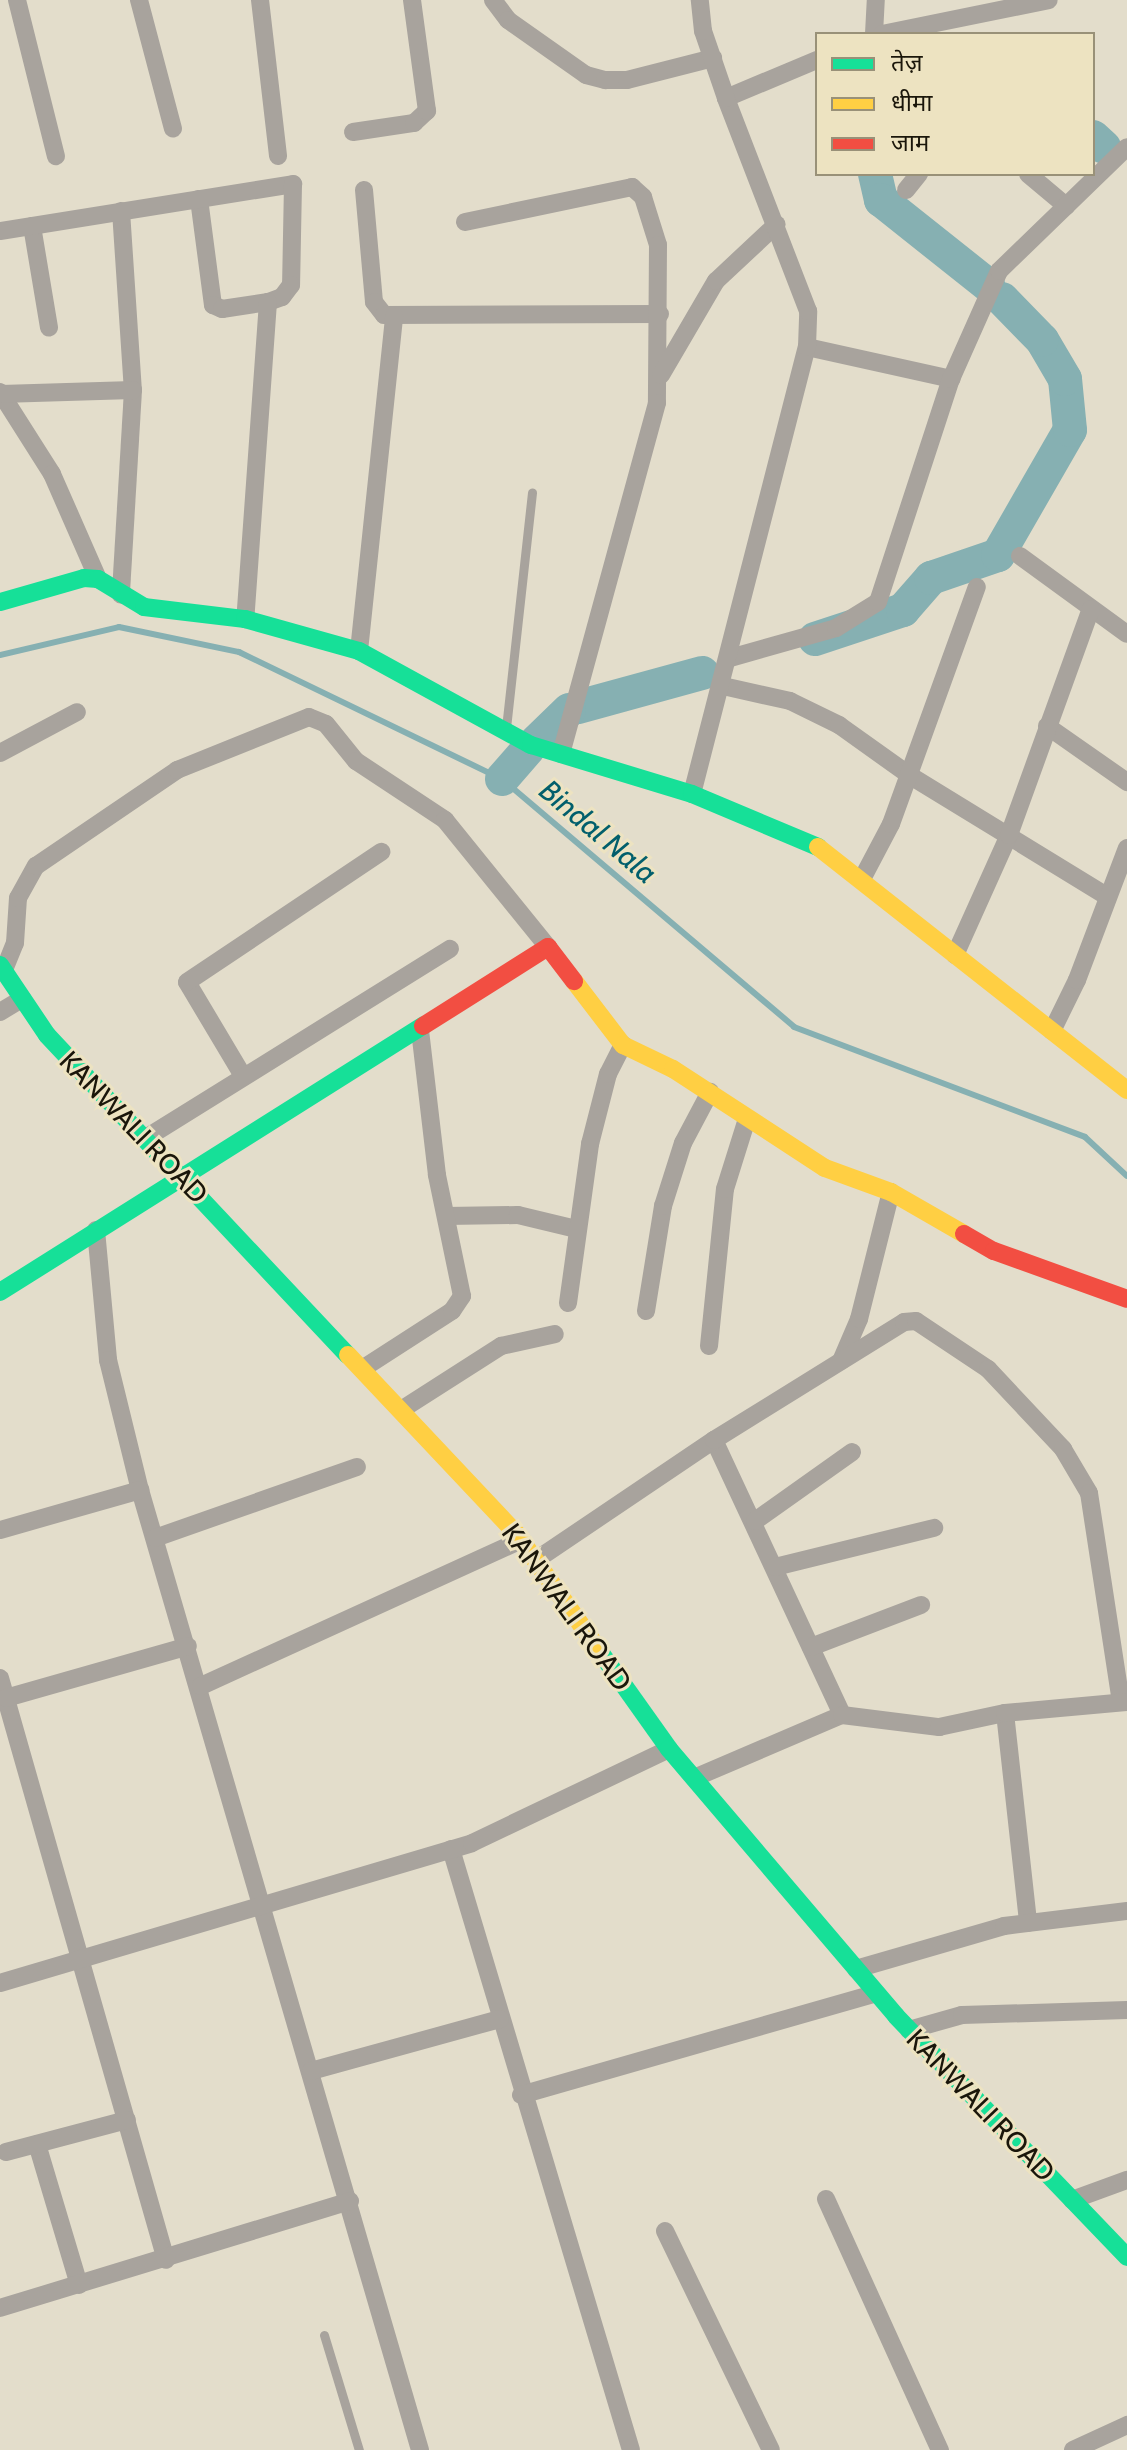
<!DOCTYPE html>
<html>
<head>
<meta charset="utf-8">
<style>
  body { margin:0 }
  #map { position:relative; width:1127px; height:2450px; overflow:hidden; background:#e3ddcb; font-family:Cabin,"Noto Sans Devanagari",sans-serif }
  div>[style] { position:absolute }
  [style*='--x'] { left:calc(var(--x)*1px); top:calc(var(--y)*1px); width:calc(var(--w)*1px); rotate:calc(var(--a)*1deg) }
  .stream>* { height:6px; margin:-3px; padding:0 3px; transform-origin:3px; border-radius:3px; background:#86b0b2 }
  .river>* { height:34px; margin:-17px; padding:0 17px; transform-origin:17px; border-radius:17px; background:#86b0b2 }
  .lane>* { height:9px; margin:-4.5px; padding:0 4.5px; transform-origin:4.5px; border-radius:4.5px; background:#a8a39d }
  .street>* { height:18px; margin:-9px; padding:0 9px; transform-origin:9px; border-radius:9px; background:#a8a39d }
  .fast>* { height:18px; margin:-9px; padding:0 9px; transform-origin:9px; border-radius:9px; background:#16e098 }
  .slow>* { height:18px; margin:-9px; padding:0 9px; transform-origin:9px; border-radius:9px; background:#ffcf43 }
  .jam>* { height:18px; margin:-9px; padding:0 9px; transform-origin:9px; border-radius:9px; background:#f24e42 }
  span { translate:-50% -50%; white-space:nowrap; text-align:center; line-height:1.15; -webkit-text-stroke:6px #ede3c1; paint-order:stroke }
  .street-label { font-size:28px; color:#1a160a }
  .water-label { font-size:30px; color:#025f6c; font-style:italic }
  .legend { position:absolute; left:815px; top:32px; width:280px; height:144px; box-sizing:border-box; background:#ede3c1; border:2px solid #999178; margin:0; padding:10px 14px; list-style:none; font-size:24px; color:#1a160a }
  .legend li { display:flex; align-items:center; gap:16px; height:40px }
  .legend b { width:40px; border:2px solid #999178 }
</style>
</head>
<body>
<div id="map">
  <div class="stream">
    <i style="--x:0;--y:655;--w:122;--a:-13.2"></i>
    <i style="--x:119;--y:627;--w:123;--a:11.8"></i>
    <i style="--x:239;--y:652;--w:292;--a:25.8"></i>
    <i style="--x:502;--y:779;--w:383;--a:40.3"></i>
    <i style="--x:794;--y:1027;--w:311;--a:20.7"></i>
    <i style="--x:1085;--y:1137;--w:57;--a:42.9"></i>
  </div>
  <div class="river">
    <i style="--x:1093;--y:137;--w:15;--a:42"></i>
    <i style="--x:875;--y:174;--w:27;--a:77"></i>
    <i style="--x:881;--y:200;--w:137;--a:38.5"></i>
    <i style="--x:815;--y:639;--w:93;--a:-18.2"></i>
    <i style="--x:903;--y:610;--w:43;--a:-48.8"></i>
    <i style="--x:931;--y:578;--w:71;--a:-18.9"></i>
    <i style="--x:998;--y:555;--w:144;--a:-60.1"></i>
    <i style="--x:1070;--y:430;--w:51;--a:-95.6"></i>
    <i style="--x:1065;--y:379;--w:45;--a:-120.5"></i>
    <i style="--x:1042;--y:340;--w:57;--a:-134.3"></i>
    <i style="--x:578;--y:707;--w:129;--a:-15.3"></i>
    <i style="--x:536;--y:742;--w:46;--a:-44.1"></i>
    <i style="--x:502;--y:779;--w:40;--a:-49"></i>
  </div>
  <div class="lane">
    <i style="--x:506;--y:728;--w:237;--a:-83.7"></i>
    <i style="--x:324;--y:2335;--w:120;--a:73.1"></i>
  </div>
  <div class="street">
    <i style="--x:17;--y:0;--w:161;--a:76"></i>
    <i style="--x:139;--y:0;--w:133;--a:75.2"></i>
    <i style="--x:260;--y:0;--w:157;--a:83.4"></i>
    <i style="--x:493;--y:0;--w:25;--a:53"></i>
    <i style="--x:508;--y:20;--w:95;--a:35.2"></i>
    <i style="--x:586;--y:75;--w:20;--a:15"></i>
    <i style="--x:605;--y:80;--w:22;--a:0"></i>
    <i style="--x:627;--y:80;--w:89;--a:-14.3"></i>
    <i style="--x:874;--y:34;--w:34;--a:-87"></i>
    <i style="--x:882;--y:34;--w:170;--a:-11.5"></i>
    <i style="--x:726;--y:98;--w:99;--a:-22.7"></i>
    <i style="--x:353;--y:132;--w:62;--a:-8.4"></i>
    <i style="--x:414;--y:123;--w:18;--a:-43"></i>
    <i style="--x:427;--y:111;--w:112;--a:-97.7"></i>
    <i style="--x:1028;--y:174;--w:50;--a:40.1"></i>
    <i style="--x:364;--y:190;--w:112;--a:84.9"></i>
    <i style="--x:374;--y:302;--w:16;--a:52"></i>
    <i style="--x:384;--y:315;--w:276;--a:-0.2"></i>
    <i style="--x:906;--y:190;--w:21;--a:-51"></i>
    <i style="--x:199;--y:199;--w:107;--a:82.5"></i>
    <i style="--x:213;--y:305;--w:10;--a:24"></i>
    <i style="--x:222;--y:309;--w:47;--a:-8.7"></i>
    <i style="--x:121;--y:211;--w:179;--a:86.2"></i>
    <i style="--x:133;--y:390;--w:205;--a:93.4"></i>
    <i style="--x:465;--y:222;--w:171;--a:-11.8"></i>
    <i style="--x:632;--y:187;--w:15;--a:42"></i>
    <i style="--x:643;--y:197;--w:50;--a:72.6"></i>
    <i style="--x:658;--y:245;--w:158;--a:90.4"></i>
    <i style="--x:657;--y:403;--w:364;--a:105.3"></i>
    <i style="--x:32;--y:226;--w:103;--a:80.5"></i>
    <i style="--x:0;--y:231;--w:297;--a:-9.1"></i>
    <i style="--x:293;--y:184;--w:101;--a:91.1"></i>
    <i style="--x:291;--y:285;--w:15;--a:127"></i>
    <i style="--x:282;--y:297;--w:15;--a:160"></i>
    <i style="--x:268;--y:302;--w:318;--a:94.1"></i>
    <i style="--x:807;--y:347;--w:148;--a:12.5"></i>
    <i style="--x:661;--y:375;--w:109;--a:-59.7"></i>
    <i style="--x:716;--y:281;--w:83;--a:-43.1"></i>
    <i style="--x:0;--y:392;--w:97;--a:57.6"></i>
    <i style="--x:52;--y:474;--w:115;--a:66.3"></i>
    <i style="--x:1;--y:394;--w:132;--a:-1.7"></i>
    <i style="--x:1020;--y:556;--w:132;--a:36.1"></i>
    <i style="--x:359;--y:651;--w:336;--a:-84"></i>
    <i style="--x:730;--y:658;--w:110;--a:-15.8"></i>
    <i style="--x:836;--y:628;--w:49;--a:-31.8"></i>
    <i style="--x:878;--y:602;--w:235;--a:-71.9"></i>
    <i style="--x:951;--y:379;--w:118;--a:-66"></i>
    <i style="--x:999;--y:271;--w:178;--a:-44.1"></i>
    <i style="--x:723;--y:686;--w:69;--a:12.6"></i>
    <i style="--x:790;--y:701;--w:55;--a:26.1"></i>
    <i style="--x:839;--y:725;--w:86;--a:35.5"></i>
    <i style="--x:909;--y:775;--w:233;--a:31.5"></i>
    <i style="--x:1047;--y:726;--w:98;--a:35"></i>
    <i style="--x:0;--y:753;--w:87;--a:-28"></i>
    <i style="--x:692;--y:794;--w:462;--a:-75.6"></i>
    <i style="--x:807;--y:347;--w:36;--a:-88"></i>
    <i style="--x:808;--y:311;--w:228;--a:-111.1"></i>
    <i style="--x:726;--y:98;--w:71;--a:-108.9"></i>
    <i style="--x:703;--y:31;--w:31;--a:-96"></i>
    <i style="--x:862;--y:879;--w:62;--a:-62.2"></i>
    <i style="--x:891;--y:824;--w:252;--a:-70.1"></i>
    <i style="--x:955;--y:955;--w:132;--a:-65.8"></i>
    <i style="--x:1009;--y:835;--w:240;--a:-70.1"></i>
    <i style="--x:4;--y:970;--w:29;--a:-68"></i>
    <i style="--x:15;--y:943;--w:45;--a:-86.2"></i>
    <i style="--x:18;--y:898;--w:37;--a:-61"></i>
    <i style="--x:36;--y:866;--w:171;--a:-34.2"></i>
    <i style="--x:177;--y:770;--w:142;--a:-21.9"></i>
    <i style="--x:309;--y:717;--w:18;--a:22"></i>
    <i style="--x:326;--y:724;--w:48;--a:51"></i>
    <i style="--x:356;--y:761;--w:107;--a:33.5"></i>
    <i style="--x:445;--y:820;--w:164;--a:51"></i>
    <i style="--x:0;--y:1012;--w:26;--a:-31"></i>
    <i style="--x:1052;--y:1031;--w:57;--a:-63.9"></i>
    <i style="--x:1077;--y:980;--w:141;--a:-69.3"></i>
    <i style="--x:243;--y:1076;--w:109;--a:-120.8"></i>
    <i style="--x:187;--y:982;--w:234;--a:-33.8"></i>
    <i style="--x:146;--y:1138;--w:358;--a:-31.9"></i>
    <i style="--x:446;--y:1216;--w:72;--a:-0.8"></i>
    <i style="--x:518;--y:1215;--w:60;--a:13.6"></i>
    <i style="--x:96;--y:1230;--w:131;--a:84.7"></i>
    <i style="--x:108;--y:1360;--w:134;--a:76.2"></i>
    <i style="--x:140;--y:1490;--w:1000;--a:73.74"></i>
    <i style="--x:568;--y:1303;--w:161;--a:-82.1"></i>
    <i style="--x:590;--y:1144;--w:72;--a:-75.6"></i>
    <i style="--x:608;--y:1074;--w:33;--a:-63"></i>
    <i style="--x:646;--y:1311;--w:106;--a:-80.8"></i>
    <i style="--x:663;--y:1206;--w:66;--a:-72.4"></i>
    <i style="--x:683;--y:1143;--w:58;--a:-62.1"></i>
    <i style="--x:709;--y:1346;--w:158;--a:-84.2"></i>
    <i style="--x:725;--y:1189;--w:73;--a:-72.6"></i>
    <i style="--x:841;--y:1361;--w:46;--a:-66.8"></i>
    <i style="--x:859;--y:1319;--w:131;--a:-75.9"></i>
    <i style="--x:362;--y:1369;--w:107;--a:-32.8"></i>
    <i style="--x:452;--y:1311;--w:18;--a:-56"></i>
    <i style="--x:462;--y:1296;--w:124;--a:-101.7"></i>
    <i style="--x:437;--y:1175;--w:146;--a:-96.7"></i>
    <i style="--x:401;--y:1410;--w:119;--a:-32.6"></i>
    <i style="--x:501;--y:1346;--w:55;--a:-12.5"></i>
    <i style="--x:714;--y:1440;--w:303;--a:65"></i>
    <i style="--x:755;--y:1521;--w:119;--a:-35.4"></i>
    <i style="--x:0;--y:1530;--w:146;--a:-15.9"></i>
    <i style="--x:155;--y:1538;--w:214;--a:-19.4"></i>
    <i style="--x:536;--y:1560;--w:215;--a:-34"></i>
    <i style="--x:714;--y:1440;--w:224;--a:-31.8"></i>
    <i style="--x:904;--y:1322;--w:12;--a:-5"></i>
    <i style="--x:916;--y:1321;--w:87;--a:33.7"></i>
    <i style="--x:988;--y:1369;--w:110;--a:46.8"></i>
    <i style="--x:1063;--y:1449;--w:51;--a:59.4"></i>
    <i style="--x:1089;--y:1493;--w:211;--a:81.3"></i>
    <i style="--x:775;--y:1567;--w:164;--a:-13.8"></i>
    <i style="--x:811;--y:1647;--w:118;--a:-20.9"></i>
    <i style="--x:0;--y:1678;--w:605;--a:74.08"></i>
    <i style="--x:201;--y:1686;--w:353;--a:-24.5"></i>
    <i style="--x:6;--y:1698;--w:189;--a:-15.9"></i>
    <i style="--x:1005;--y:1713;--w:211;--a:83.7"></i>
    <i style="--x:694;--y:1778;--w:161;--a:-23.1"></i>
    <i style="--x:842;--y:1715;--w:98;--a:7.1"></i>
    <i style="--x:939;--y:1727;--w:67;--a:-12"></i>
    <i style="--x:1005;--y:1713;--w:122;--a:-5.2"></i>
    <i style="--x:451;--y:1849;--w:627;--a:73.33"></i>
    <i style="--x:856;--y:1969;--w:154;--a:-16.2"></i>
    <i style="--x:1004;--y:1926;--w:124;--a:-7"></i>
    <i style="--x:0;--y:1983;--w:492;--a:-16.5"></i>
    <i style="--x:472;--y:1843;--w:218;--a:-25.5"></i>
    <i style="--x:909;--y:2030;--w:55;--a:-15.8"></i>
    <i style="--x:962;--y:2015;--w:165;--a:-1.7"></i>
    <i style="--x:311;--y:2071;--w:196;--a:-15.4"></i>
    <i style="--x:521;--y:2095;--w:369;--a:-16"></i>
    <i style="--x:37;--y:2144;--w:147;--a:73.4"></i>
    <i style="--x:6;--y:2152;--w:125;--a:-14.8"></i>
    <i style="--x:826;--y:2199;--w:276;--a:65.6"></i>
    <i style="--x:1072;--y:2200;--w:59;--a:-20"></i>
    <i style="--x:665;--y:2231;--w:243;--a:64.2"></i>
    <i style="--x:0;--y:2308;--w:366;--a:-17"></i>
    <i style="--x:1073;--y:2450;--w:60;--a:-24.8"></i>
  </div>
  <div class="fast">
    <i style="--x:0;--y:602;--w:87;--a:-15.9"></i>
    <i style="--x:84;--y:578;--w:14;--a:4"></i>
    <i style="--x:98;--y:579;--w:54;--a:31.3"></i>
    <i style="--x:144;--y:607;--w:102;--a:6.8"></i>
    <i style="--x:245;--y:619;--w:118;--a:15.7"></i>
    <i style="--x:359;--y:651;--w:196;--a:28.7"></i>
    <i style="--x:531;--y:745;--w:168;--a:16.9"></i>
    <i style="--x:692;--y:794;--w:137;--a:22.8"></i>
    <i style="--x:0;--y:965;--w:84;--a:56.1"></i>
    <i style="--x:47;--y:1035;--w:439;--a:46.8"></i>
    <i style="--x:0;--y:1292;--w:500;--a:-32.2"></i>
    <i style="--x:598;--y:1649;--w:123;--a:54.6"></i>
    <i style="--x:669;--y:1749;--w:350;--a:49.6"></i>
    <i style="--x:896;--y:2016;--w:334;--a:46.2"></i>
  </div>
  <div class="slow">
    <i style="--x:818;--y:847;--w:393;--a:38.2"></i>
    <i style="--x:574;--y:981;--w:81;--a:52.6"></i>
    <i style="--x:623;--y:1045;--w:55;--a:25.6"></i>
    <i style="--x:673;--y:1069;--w:181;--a:33.1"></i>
    <i style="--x:825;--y:1168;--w:70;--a:20"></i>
    <i style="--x:891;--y:1192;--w:84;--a:29.9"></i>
    <i style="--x:348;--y:1355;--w:245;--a:46.7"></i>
    <i style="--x:516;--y:1533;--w:142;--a:54.7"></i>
  </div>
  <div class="jam">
    <i style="--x:423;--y:1026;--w:148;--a:-32.3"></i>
    <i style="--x:548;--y:947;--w:43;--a:52.6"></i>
    <i style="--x:964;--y:1234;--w:34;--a:30"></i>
    <i style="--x:994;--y:1251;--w:141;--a:19.8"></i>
  </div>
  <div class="street-label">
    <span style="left:134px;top:1127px;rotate:46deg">KANWALI ROAD</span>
    <span style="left:567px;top:1607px;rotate:54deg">KANWALI ROAD</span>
    <span style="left:981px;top:2105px;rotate:46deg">KANWALI ROAD</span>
  </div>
  <div class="water-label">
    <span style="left:598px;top:832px;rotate:40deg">Bindal Nala</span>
  </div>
  <ul class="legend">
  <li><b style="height:10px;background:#16e098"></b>तेज़</li>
  <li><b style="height:10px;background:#ffcf43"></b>धीमा</li>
  <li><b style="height:10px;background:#f24e42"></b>जाम</li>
  </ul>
</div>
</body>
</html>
